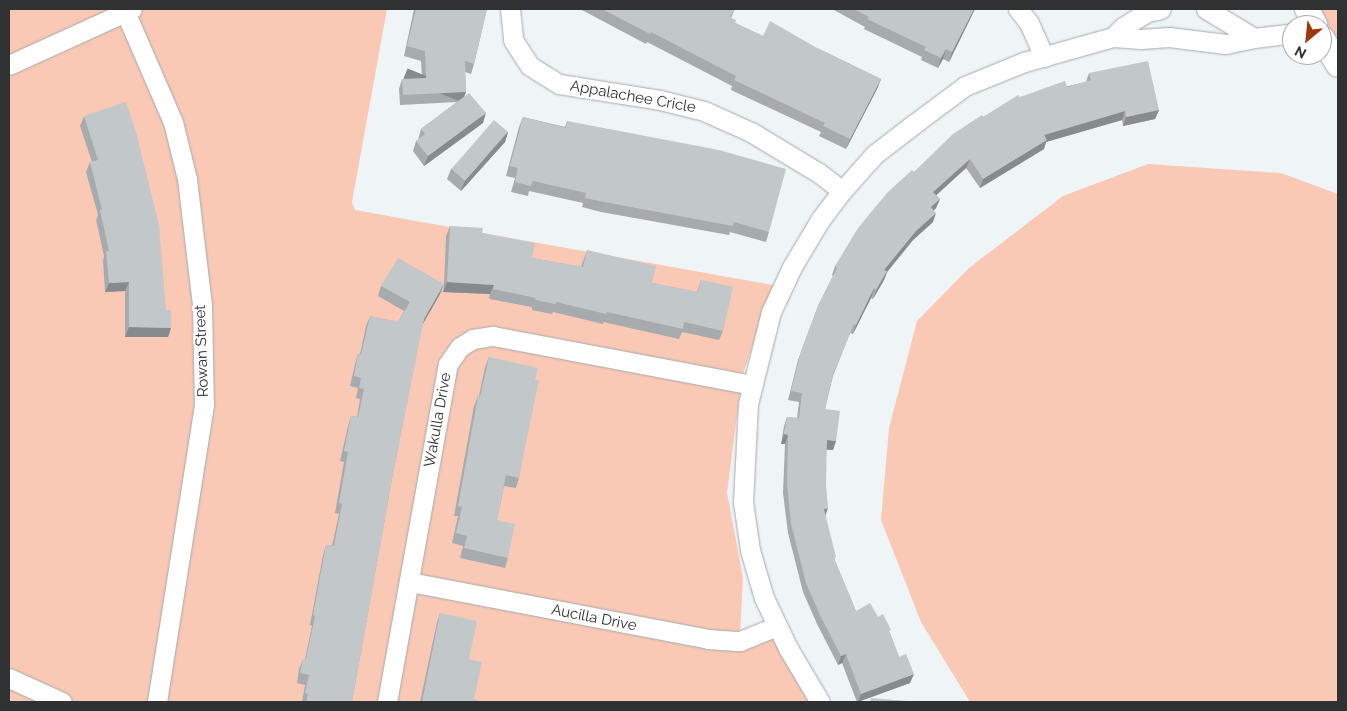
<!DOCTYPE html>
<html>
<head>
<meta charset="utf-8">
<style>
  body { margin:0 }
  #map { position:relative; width:1347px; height:711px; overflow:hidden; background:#eff4f7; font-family:Raleway,sans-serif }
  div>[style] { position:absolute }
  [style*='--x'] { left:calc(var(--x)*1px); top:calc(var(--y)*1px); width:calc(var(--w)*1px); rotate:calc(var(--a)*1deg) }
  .green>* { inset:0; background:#fac9b6 }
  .roads { filter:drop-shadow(0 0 1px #a5aaac) drop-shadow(0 0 1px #a5aaac) }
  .minor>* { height:19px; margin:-9.5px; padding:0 9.5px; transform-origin:9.5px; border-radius:9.5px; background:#fff }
  .tertiary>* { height:24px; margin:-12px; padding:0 12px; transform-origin:12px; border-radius:12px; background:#fff }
  .wall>* { inset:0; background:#a7abad }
  .shaded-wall>* { inset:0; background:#888b8d; transform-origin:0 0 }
  .building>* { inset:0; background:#c2c7c9; transform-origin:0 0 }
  span { translate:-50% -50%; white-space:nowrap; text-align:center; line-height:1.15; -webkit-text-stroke:4.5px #fff; paint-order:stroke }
  .street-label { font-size:15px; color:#2f3132 }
  .frame { position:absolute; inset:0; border:10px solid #2f3132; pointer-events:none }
  .north { position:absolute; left:1282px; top:15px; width:50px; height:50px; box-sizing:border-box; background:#fff; border:1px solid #acadad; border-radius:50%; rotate:208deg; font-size:14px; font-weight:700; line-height:20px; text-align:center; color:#2f3132 }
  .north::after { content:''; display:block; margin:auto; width:18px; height:22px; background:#9d3904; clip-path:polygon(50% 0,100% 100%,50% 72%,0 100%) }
</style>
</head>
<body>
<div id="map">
  <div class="green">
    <i style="clip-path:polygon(9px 9px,387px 9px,352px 202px,355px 210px,773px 285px,742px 377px,727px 493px,743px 578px,740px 636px,791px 631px,821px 702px,9px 702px)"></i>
    <i style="clip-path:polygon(1318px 9px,1338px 9px,1338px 37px,1331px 33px)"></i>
    <i style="clip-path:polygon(1148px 164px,1281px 173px,1338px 194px,1338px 702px,970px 702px,921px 622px,881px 520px,889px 428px,917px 321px,969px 268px,1063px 196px)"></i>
  </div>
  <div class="roads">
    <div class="minor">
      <i style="--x:124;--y:9;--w:123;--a:66.6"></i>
      <i style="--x:173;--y:122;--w:59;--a:76.2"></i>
      <i style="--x:187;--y:179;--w:127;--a:83.2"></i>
      <i style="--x:202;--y:305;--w:100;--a:88.9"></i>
      <i style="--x:204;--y:405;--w:301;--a:99"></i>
      <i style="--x:510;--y:9;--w:31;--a:84"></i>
      <i style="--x:513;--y:40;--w:31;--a:57"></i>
      <i style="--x:530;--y:66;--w:34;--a:32"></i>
      <i style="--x:559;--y:84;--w:102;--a:9"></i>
      <i style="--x:660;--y:100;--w:45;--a:14"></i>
      <i style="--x:704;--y:111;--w:51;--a:24.1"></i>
      <i style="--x:751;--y:132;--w:79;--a:31.1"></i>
      <i style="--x:819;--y:173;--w:29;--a:38"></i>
      <i style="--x:1018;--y:9;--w:18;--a:52"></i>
      <i style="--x:1029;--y:23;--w:37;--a:66"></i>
      <i style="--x:1206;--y:9;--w:56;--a:31.1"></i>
      <i style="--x:1113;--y:37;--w:14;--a:-45"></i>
      <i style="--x:1123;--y:27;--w:28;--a:-32"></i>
      <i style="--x:1147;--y:12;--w:14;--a:-12"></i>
      <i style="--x:9;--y:65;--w:135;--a:-24.5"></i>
      <i style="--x:410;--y:582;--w:303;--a:10.8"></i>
      <i style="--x:708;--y:639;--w:32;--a:4"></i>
      <i style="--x:740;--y:641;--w:40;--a:-22"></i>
      <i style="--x:9;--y:678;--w:58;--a:24.4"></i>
      <i style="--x:387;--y:702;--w:343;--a:-79.8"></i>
      <i style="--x:448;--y:364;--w:21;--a:-55"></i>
      <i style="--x:460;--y:347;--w:15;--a:-32"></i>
      <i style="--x:473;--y:339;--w:20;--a:-9"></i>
      <i style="--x:493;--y:336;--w:264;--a:10.7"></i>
      <i style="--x:820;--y:702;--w:63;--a:-120.7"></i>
      <i style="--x:788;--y:648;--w:55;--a:-115.6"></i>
      <i style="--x:764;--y:598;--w:50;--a:-106.3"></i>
      <i style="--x:750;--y:550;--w:49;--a:-98.3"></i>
      <i style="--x:743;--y:502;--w:98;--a:-87.1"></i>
      <i style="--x:748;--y:404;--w:95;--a:-76"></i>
      <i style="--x:771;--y:312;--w:50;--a:-65"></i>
      <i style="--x:792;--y:267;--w:55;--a:-59.2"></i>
      <i style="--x:820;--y:220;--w:36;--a:-53"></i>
      <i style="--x:842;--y:191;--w:50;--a:-48.3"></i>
      <i style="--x:875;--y:154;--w:49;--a:-37.6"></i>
      <i style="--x:914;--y:124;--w:64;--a:-36.7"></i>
      <i style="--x:965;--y:86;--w:64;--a:-22.1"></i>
      <i style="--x:1024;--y:62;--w:92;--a:-15.7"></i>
      <i style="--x:1113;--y:37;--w:28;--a:4"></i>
      <i style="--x:1141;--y:39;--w:28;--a:-4"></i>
      <i style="--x:1169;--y:37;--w:57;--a:7"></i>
      <i style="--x:1226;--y:44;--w:29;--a:-12"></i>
      <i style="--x:1254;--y:38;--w:38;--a:-7"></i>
    </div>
    <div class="tertiary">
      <i style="--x:1307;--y:9;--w:18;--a:63"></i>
      <i style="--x:1322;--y:38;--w:31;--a:59"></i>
    </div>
  </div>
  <div class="wall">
    <i style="clip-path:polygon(414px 9px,487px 9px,474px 64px,471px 74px,465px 72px,466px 92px,464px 97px,483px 123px,424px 166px,413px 151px,416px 141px,418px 140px,421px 129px,457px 102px,400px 105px,399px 89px,402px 79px,422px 78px,421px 61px,404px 56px)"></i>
    <i style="clip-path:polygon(580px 9px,735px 9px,731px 18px,735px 23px,763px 36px,817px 48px,881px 79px,877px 89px,846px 149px,819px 136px,821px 132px,731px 90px,732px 86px,647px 42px,646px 44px)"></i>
    <i style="clip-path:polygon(832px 9px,975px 9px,949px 62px,943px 59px,938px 68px,921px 60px,922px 57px,864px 29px,865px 27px)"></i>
    <i style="clip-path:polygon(1089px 73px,1159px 110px,1155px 119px,1123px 126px,1122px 120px,1046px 142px,1044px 149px,980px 188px,966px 168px,936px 195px,940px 199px,936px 208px,934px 210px,933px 222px,913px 240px,887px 272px,884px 280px,873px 299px,871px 298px,853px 334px,850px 333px,833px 376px,825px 409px,836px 441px,833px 450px,826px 450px,825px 515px,835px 561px,856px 611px,878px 617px,890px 633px,899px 657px,910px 683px,857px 702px,842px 663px,838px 665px,817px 624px,803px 592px,788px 533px,783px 493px,785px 444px,781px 444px,784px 426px,787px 417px,797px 418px,799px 402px,788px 400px,798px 360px,818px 306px,833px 276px,832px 275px,835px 266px,914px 172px,983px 117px,1020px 97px,1086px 82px)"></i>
    <i style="clip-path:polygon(84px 116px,166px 310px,171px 328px,168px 337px,125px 337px,125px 291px,105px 292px,103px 261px,104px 256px,96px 220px,98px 215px,86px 172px,90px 162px,92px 162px,80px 126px)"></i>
    <i style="clip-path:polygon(523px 117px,565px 127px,567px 121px,769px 232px,766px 242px,730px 232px,729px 235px,601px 212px,582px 207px,583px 203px,529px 191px,528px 196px,511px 192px,515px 178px,506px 176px,519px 127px)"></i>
    <i style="clip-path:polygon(508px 132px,505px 142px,461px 191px,447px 179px,451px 169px)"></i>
    <i style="clip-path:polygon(450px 226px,482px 233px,532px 258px,581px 267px,587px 250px,652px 283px,697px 292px,701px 280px,723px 331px,719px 340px,682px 332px,679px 339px,603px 322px,603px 324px,553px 312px,552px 314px,532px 310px,532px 307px,489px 299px,490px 294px,443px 292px,444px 285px,440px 294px,422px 325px,392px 479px,352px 702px,302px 702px,305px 685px,297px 683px,299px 669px,303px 659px,305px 659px,312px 626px,310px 625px,323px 555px,326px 545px,332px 546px,339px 514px,335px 513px,344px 462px,340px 461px,348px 426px,351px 416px,357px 417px,360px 399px,356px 398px,358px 388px,350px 386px,355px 364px,358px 354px,360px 354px,366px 326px,370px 316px,398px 322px,404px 311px,378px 296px,381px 286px,444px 284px,446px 236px)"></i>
    <i style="clip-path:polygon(489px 357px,535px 380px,519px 478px,516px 488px,504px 486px,497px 520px,508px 558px,505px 568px,460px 558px,463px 546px,452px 543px,458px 516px,454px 516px,474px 406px,478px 396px,479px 396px,485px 367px)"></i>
    <i style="clip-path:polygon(440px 613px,469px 659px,474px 699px,478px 702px,420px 702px,437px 622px)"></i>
  </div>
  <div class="shaded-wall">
    <i style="clip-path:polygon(974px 9px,975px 9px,949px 62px,952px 52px)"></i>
    <i style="clip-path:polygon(946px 49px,943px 59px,938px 68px,941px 58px)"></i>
    <i style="clip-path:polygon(881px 79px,877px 89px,846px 149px,850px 139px)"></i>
    <i style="left:466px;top:92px;width:11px;height:63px;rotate:112deg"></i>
    <i style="clip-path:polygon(1159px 110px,1155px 119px,1123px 126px,1126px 117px)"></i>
    <i style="clip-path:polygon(1125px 111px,1122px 120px,1046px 142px,1044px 149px,980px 188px,983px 179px,1044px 135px)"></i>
    <i style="clip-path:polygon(486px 113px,483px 123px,424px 166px,428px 156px)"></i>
    <i style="clip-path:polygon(508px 132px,505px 142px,461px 191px,465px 181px)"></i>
    <i style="clip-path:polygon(970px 159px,966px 168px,930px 201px,933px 192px)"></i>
    <i style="clip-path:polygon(940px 199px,936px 208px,928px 216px,931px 207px)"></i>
    <i style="clip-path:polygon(936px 213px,933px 222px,913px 240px,887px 272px,884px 280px,873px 299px,884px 270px,916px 231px)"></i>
    <i style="clip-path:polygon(129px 282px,125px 291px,105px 292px,109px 283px)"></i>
    <i style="clip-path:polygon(447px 282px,494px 285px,490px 294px,443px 292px)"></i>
    <i style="clip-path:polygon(444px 284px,440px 294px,420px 329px,424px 319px)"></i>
    <i style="clip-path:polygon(874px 288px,871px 298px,853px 334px,856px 325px)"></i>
    <i style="clip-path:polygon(129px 327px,171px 328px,168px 337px,125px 337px)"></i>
    <i style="clip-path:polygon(784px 434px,788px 435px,785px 444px,781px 444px)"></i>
    <i style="clip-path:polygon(827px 440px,836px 441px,833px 450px,823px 449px)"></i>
    <i style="clip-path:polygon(828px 508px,825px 517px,824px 509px)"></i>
    <i style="clip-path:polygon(846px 654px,842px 663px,838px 665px,841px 656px)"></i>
    <i style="clip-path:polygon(914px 674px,910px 683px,858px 702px,861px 694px)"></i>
  </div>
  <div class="building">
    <i style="clip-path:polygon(416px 9px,487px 9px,474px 64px,465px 61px,466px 92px,403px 95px,402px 79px,426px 78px,425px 51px,407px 46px)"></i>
    <i style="clip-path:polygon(602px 9px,735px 9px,730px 17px,736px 20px,735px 23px,763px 36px,770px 21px,817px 48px,881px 79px,850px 139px,823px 126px,825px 123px,734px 80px,736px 76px,651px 32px,650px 34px)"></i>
    <i style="clip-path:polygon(854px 9px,974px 9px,952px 52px,946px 49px,941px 58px,924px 50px,926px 47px,867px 19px,869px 17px)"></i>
    <i style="clip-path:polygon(1148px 61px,1159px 110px,1126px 117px,1125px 111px,1044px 135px,1047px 140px,983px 179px,970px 159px,933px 192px,940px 199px,931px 207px,936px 213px,916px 231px,884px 270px,887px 271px,876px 290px,874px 288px,856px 325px,854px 324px,833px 374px,825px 409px,840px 411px,836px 441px,827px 440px,826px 484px,828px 508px,824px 509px,836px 557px,834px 558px,856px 611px,870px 603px,878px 617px,883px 614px,891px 630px,889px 631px,899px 657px,906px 654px,914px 674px,861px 694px,846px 654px,841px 656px,820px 615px,806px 583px,791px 524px,787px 484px,788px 435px,784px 434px,787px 417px,799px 418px,802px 393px,791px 391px,801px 351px,818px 306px,837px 268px,835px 266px,858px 228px,887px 193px,912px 170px,914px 172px,953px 134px,982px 115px,983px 117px,1018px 95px,1020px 97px,1065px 81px,1067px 87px,1091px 80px,1089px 73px)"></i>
    <i style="clip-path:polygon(469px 93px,486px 113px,428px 156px,416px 141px,425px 134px,421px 129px)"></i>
    <i style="clip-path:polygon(126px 102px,136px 132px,159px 225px,166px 310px,171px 310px,171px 328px,129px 327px,129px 282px,109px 283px,106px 251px,109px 251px,100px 210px,102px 210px,90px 162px,98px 160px,84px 116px)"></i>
    <i style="clip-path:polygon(523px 117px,566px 128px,567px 121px,719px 150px,786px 169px,769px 232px,734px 222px,733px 226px,604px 202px,585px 198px,586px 193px,533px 181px,531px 186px,515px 182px,518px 168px,510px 166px)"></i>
    <i style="left:494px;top:120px;width:18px;height:65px;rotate:41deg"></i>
    <i style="clip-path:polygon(450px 226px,483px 228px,482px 233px,535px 243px,532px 258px,583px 267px,587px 250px,656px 266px,652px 283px,698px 292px,701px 280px,733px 287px,723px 331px,684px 322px,683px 329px,607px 312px,606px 314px,556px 302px,556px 304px,535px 300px,536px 298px,493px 289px,494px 285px,447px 282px)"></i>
    <i style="clip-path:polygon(398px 258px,444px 284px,424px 319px,392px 479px,352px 702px,306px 702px,308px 694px,305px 693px,309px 675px,300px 673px,303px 659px,306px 659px,315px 616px,313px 615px,326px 545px,334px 546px,342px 504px,339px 503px,348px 452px,344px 451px,351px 416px,358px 417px,364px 389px,359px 388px,361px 378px,354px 376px,358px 354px,361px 355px,370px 316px,398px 322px,410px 302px,381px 286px)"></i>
    <i style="clip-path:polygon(489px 357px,538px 368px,535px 380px,539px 380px,519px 478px,506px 475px,497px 520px,515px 524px,508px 558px,464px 548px,467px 536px,456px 533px,462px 507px,458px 506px,478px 396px,480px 397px)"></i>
    <i style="clip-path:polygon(440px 613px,477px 621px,469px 659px,482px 662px,474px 699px,478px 700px,478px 702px,422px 702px)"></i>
    <i style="clip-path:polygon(871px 698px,920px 702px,870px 702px)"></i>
  </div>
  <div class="street-label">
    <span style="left:633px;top:97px;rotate:10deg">Appalachee Cricle</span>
    <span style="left:202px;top:351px;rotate:-92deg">Rowan Street</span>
    <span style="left:438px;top:420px;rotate:-80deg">Wakulla Drive</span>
    <span style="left:594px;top:618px;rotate:11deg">Aucilla Drive</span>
  </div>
  <div class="frame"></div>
  <div class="north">N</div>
</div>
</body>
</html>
